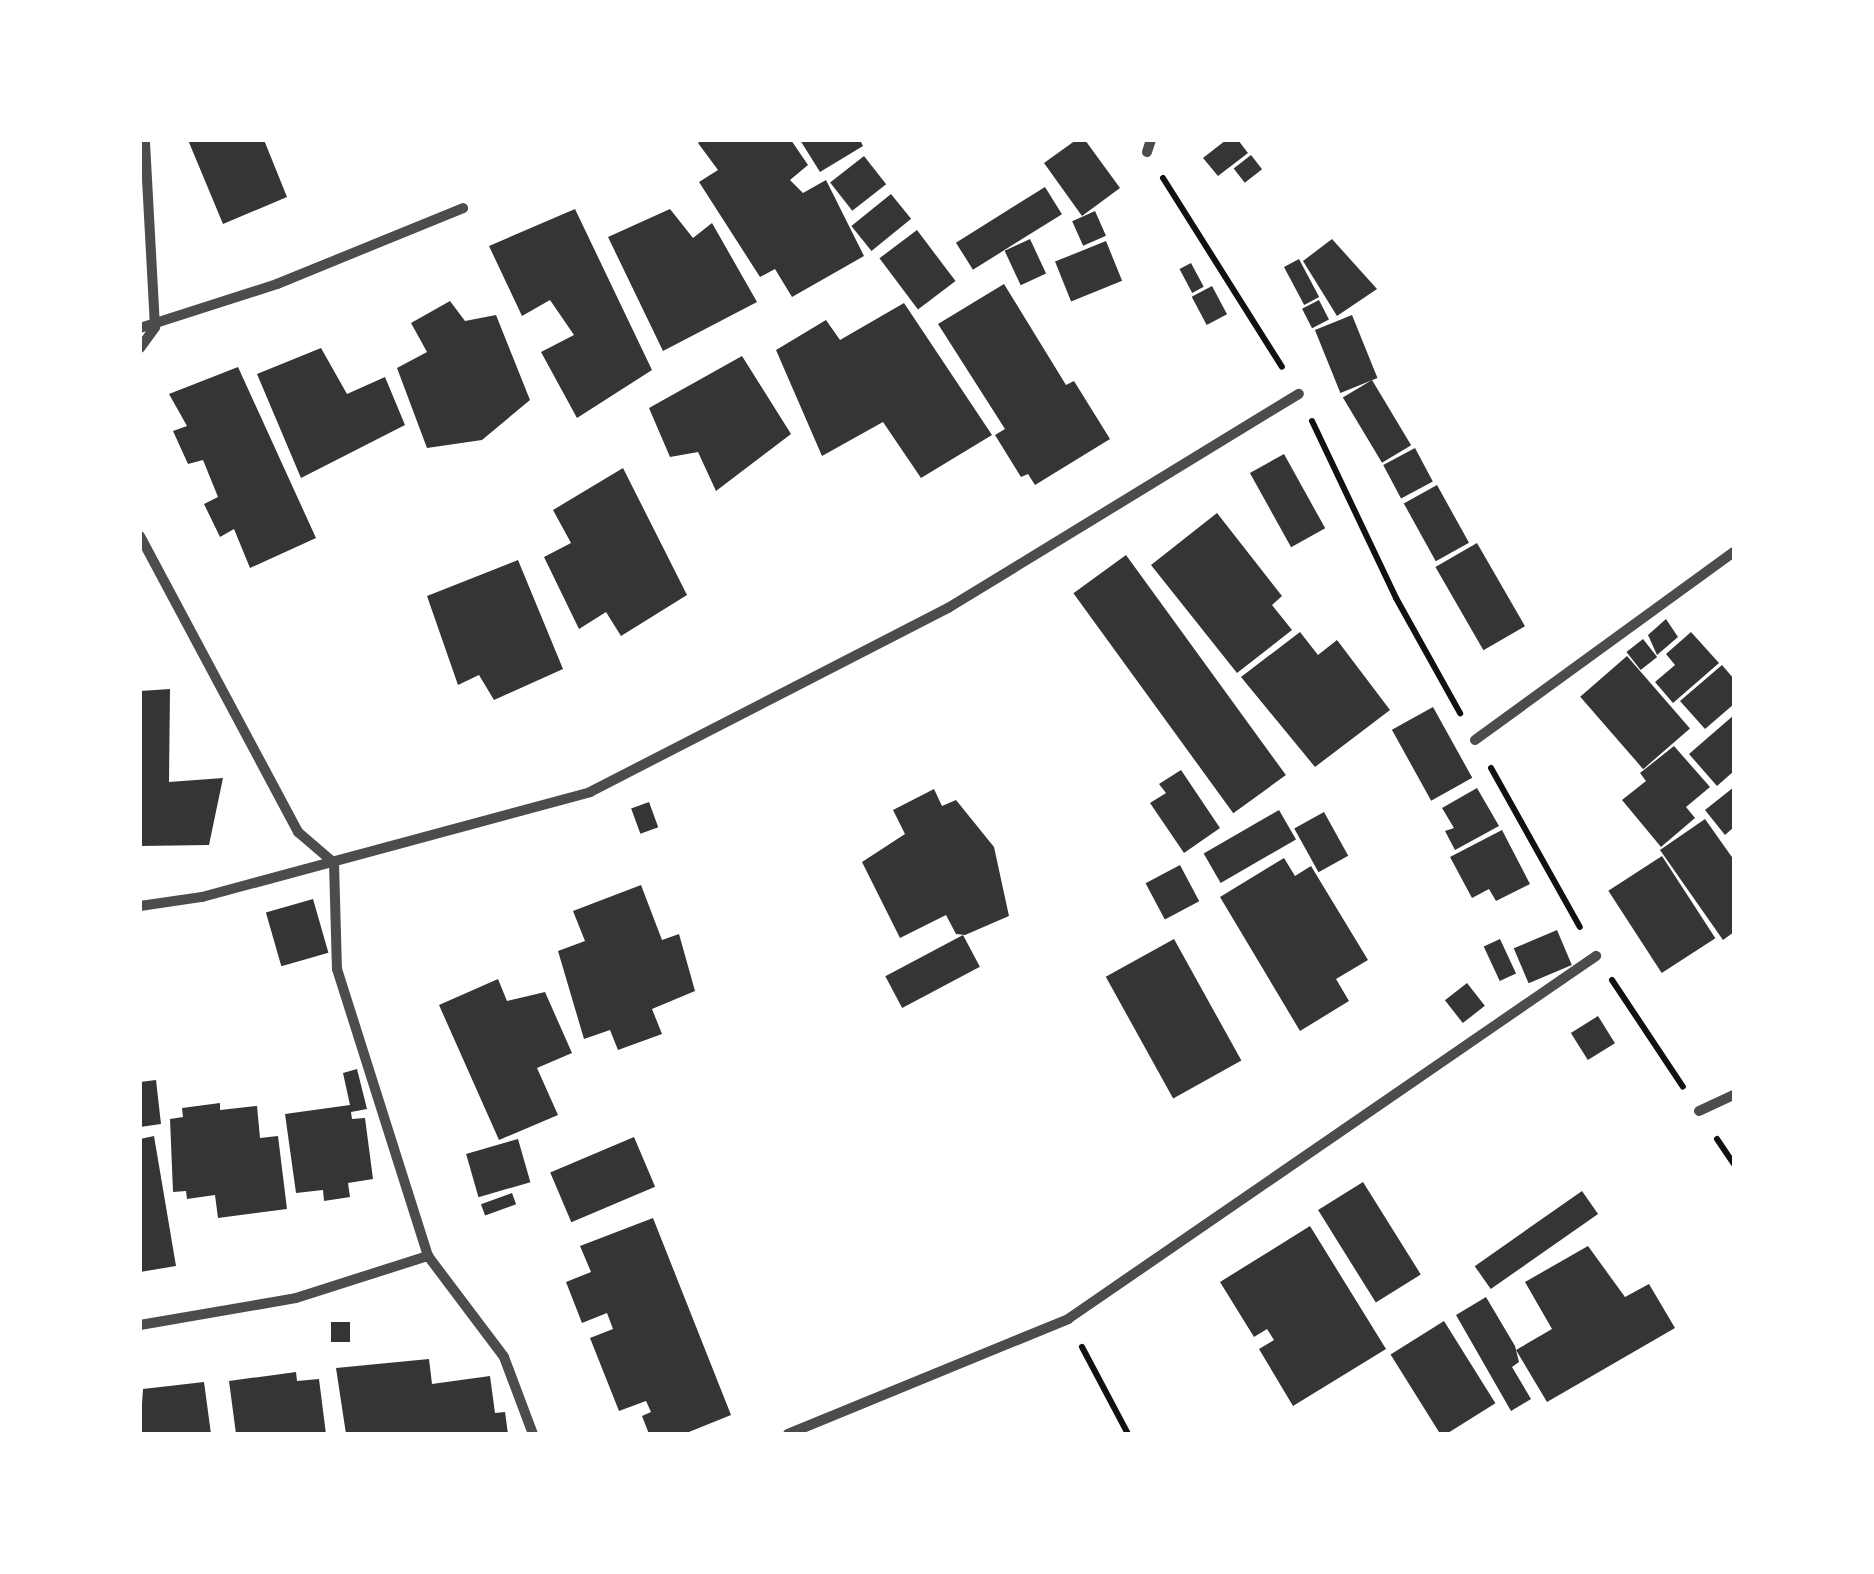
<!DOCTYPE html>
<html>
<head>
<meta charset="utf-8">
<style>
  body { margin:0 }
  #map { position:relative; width:1874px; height:1574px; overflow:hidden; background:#fff; font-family:"Fira Sans Condensed",sans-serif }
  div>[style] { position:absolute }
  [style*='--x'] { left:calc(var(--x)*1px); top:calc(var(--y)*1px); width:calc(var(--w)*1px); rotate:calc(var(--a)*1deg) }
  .building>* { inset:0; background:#353535; transform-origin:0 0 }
  .path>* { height:6px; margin:-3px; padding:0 3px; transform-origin:3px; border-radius:3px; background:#111 }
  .minor>* { height:10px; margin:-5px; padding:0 5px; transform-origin:5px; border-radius:5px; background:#4c4c4c }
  span { translate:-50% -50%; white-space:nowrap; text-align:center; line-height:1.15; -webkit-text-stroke:9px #fff; paint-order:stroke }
  .frame { position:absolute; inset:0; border:142px solid #fff; pointer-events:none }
</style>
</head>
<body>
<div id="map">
  <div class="building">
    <i style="clip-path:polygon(188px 140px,264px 140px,287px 197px,223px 224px)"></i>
    <i style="clip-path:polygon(702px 140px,791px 140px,808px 165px,790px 180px,803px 193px,826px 180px,864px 256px,792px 297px,775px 269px,760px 277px,699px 182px,718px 170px,698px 143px)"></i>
    <i style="clip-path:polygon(800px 140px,860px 140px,863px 146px,820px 172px)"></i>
    <i style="clip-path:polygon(1076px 140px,1085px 140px,1120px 188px,1082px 216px,1044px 163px)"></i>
    <i style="clip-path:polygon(1226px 140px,1238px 140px,1248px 153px,1218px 176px,1203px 158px)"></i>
    <i style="left:1251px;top:155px;width:18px;height:22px;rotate:52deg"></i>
    <i style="left:864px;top:156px;width:36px;height:43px;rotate:52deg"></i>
    <i style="left:1045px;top:187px;width:32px;height:105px;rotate:58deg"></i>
    <i style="left:891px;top:194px;width:32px;height:51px;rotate:51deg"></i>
    <i style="clip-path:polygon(575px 209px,652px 370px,577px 418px,541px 352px,574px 335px,550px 300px,522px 316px,489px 246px)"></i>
    <i style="clip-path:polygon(670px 209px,693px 238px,712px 223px,757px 302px,663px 351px,608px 237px)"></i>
    <i style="left:1095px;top:211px;width:27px;height:25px;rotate:66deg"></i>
    <i style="left:917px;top:230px;width:64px;height:47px;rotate:53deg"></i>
    <i style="left:1030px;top:239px;width:38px;height:28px;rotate:65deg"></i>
    <i style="clip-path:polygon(1332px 239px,1377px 289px,1337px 316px,1303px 261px)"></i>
    <i style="left:1106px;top:241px;width:43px;height:55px;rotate:68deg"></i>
    <i style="left:1299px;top:259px;width:43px;height:17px;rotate:62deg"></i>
    <i style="left:1191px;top:263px;width:27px;height:13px;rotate:62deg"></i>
    <i style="clip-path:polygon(1004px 284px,1066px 385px,1074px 381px,1110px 439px,1035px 485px,1028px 474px,1021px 477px,995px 435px,1005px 429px,938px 324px)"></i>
    <i style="left:1212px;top:286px;width:32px;height:23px;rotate:62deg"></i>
    <i style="left:1319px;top:300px;width:22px;height:19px;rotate:63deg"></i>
    <i style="clip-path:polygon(450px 301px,465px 321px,496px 315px,530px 400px,482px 440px,427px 448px,397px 368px,427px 352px,411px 323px)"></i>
    <i style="clip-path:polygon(904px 303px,992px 435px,921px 478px,883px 422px,822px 456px,776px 350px,826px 320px,840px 340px)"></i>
    <i style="left:1352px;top:315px;width:68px;height:40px;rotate:68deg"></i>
    <i style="clip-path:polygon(321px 348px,347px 394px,385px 377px,405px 425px,301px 478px,257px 374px)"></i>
    <i style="clip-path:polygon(742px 356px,791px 434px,716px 491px,698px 452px,670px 457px,649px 408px)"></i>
    <i style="clip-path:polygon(238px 367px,316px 538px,250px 568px,234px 529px,220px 537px,204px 504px,218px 497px,203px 460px,188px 464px,173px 431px,187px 426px,169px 394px)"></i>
    <i style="left:1372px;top:380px;width:76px;height:34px;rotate:59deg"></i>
    <i style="left:1415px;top:448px;width:38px;height:36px;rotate:62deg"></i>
    <i style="left:1284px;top:454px;width:85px;height:39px;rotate:61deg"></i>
    <i style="clip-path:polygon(623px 468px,687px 595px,621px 636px,606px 612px,579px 629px,544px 557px,571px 543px,553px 510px)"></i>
    <i style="left:1437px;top:485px;width:66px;height:38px;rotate:61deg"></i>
    <i style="clip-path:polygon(1217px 513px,1282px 596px,1272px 605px,1292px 630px,1237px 673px,1151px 565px)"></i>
    <i style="left:1477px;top:543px;width:96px;height:48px;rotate:60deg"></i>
    <i style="left:1126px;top:555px;width:272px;height:65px;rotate:54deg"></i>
    <i style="clip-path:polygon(518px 560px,563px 669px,494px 700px,479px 675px,458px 685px,427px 596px)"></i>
    <i style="clip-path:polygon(1666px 619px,1678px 637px,1657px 655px,1648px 635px)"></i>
    <i style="clip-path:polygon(1300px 632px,1318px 655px,1337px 640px,1390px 710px,1315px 767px,1241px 677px)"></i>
    <i style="clip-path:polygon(1691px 632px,1719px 663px,1673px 703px,1655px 682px,1675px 665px,1666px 654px)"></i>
    <i style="left:1643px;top:639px;width:23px;height:21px;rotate:52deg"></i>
    <i style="left:1627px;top:656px;width:96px;height:62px;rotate:49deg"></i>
    <i style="clip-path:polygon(1722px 665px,1734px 679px,1734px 704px,1705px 729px,1680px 701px)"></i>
    <i style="clip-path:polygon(170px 689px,169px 782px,223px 778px,209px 845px,140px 846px,140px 691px)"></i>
    <i style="left:1433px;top:707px;width:81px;height:47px;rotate:61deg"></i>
    <i style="clip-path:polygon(1734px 715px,1734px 771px,1717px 786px,1689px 754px)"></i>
    <i style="clip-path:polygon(1674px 746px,1710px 787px,1686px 807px,1695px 818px,1661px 847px,1622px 800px,1646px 781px,1640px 773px)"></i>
    <i style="clip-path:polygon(1181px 770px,1220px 828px,1184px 853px,1150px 803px,1166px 793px,1159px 784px)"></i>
    <i style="clip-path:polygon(1734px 787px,1734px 827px,1725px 835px,1705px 810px)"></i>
    <i style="clip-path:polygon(1477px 788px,1499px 826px,1455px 850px,1445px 831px,1454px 828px,1442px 808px)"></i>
    <i style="clip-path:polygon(934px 789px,942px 806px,956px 800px,994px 847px,1009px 916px,965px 935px,956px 934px,946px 915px,900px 938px,862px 862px,905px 834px,893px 810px)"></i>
    <i style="left:649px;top:802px;width:27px;height:19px;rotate:70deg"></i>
    <i style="left:1279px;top:810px;width:34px;height:87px;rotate:60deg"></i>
    <i style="left:1324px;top:812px;width:50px;height:34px;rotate:61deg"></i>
    <i style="clip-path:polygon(1705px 819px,1734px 860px,1734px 932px,1723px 940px,1660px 850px)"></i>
    <i style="clip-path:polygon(1502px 830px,1530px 884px,1496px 901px,1489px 889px,1472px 898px,1450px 857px)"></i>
    <i style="left:1662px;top:856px;width:98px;height:64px;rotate:57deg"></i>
    <i style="clip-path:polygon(1284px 858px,1295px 876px,1311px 866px,1368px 960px,1336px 979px,1349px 1001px,1300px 1031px,1220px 897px)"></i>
    <i style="left:1180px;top:865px;width:41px;height:39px;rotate:62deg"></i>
    <i style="clip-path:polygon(641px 885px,662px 940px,679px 934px,695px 991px,652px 1009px,662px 1034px,618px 1050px,610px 1030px,584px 1039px,558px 951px,585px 941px,573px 911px)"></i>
    <i style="left:313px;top:899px;width:56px;height:49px;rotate:74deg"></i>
    <i style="left:1557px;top:930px;width:38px;height:47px;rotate:67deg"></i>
    <i style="left:963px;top:935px;width:36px;height:88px;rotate:62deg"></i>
    <i style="left:1174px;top:939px;width:139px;height:78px;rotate:61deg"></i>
    <i style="left:1500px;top:939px;width:38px;height:18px;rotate:65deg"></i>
    <i style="clip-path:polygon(498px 979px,507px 1001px,545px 992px,572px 1053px,537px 1068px,558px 1115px,499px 1140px,439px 1005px)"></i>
    <i style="left:1467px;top:983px;width:29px;height:28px;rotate:52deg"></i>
    <i style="left:1598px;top:1016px;width:32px;height:32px;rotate:58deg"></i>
    <i style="clip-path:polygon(357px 1069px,367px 1109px,351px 1112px,352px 1119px,365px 1118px,373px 1179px,348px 1183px,350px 1197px,324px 1201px,323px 1190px,296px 1193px,285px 1114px,350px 1105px,343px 1073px)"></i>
    <i style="clip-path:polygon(156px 1080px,161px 1124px,140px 1127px,140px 1082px)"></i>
    <i style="clip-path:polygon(220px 1103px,220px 1110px,257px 1106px,260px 1138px,278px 1136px,287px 1209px,218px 1218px,215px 1195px,187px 1199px,186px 1191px,173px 1192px,170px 1119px,183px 1117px,182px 1108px)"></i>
    <i style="clip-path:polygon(154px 1136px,176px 1266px,140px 1272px,140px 1139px)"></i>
    <i style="left:634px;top:1137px;width:54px;height:91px;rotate:67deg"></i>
    <i style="left:518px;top:1139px;width:45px;height:54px;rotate:74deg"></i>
    <i style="left:1363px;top:1182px;width:109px;height:53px;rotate:58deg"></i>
    <i style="left:1582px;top:1191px;width:28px;height:131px;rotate:55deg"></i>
    <i style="left:512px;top:1193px;width:12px;height:33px;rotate:70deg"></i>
    <i style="clip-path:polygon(653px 1218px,731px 1415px,684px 1434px,649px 1434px,642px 1416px,651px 1412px,646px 1401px,619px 1411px,590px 1338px,613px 1329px,607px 1313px,582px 1323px,566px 1282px,591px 1272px,580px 1246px)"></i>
    <i style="clip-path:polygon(1310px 1226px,1386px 1349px,1293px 1406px,1259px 1349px,1274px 1340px,1267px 1329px,1254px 1337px,1220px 1282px)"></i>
    <i style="clip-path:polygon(1588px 1246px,1625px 1297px,1649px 1284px,1675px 1328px,1547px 1402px,1516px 1350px,1552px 1329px,1525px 1282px)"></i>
    <i style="clip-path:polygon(1486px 1297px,1515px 1346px,1519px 1362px,1512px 1367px,1531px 1399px,1511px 1411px,1456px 1315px)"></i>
    <i style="left:1444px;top:1321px;width:97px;height:63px;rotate:58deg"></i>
    <i style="left:350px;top:1322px;width:20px;height:19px;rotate:90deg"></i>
    <i style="clip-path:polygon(429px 1359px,432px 1384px,490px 1376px,495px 1413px,505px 1412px,508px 1434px,346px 1434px,336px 1368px)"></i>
    <i style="clip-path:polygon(296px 1372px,297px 1381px,319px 1379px,326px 1434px,236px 1434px,229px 1381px)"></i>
    <i style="clip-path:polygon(204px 1382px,211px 1434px,140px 1434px,143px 1389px)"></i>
  </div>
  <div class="path">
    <i style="--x:1163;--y:178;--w:223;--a:57.8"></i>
    <i style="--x:1312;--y:421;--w:196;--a:64.6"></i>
    <i style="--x:1396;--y:598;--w:132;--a:60.9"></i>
    <i style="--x:1491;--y:768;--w:182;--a:60.8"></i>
    <i style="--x:1612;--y:980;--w:128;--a:56.4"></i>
    <i style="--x:1717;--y:1139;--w:30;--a:56"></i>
    <i style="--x:1082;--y:1347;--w:98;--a:62.1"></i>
  </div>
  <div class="minor">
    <i style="--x:1147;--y:152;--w:13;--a:-72"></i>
    <i style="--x:140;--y:328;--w:144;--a:-17.8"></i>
    <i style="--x:277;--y:284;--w:201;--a:-22.2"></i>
    <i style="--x:140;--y:348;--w:26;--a:-54"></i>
    <i style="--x:155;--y:327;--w:187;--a:-93.1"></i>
    <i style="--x:140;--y:536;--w:336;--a:61.9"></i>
    <i style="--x:298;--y:832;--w:48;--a:40.7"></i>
    <i style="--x:334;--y:863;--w:106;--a:88.4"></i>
    <i style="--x:337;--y:969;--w:301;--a:72.4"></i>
    <i style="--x:428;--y:1256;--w:126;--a:53"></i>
    <i style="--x:504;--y:1357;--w:82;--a:69.4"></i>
    <i style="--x:1475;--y:740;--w:320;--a:-36"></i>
    <i style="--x:140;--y:906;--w:63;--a:-8.3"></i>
    <i style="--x:202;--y:897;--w:402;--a:-15.1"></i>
    <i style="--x:590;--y:792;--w:403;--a:-27.2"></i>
    <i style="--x:948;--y:608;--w:411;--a:-31.4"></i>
    <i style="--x:1699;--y:1111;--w:38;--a:-25"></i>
    <i style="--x:140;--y:1325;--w:158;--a:-9.8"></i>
    <i style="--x:296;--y:1298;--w:139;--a:-17.7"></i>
    <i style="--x:788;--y:1434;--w:303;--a:-22.3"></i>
    <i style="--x:1068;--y:1319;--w:641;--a:-34.51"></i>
  </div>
  <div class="frame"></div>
</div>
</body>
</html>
